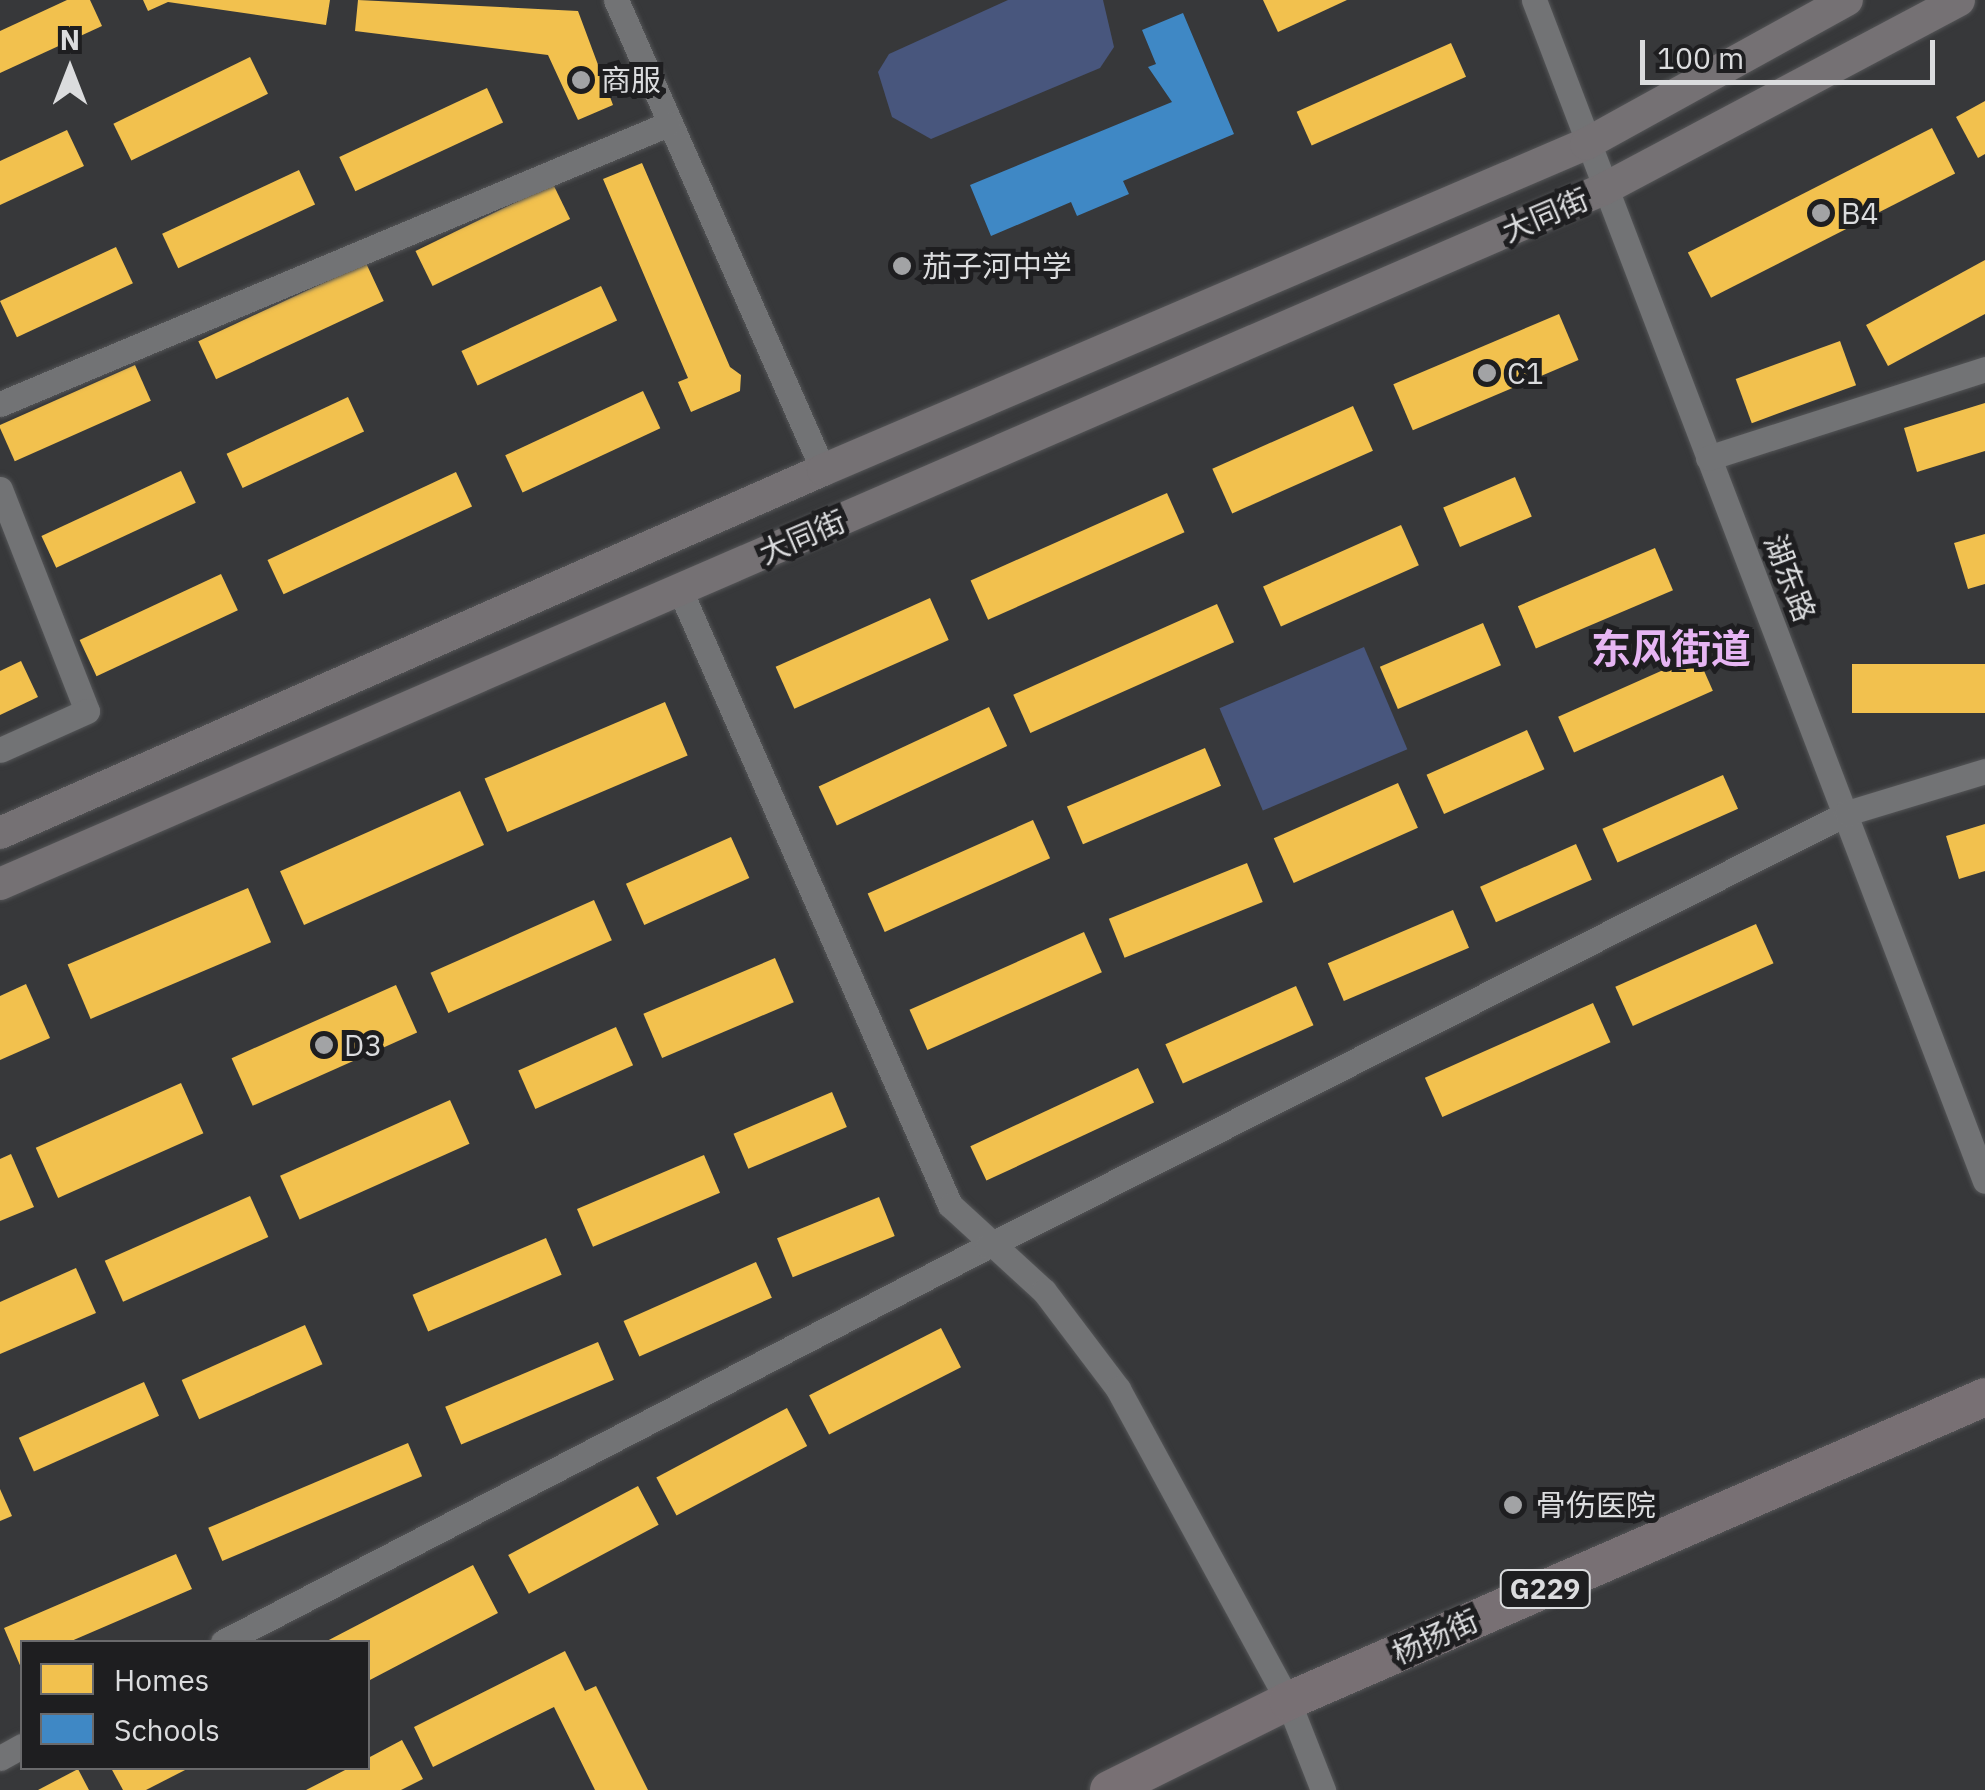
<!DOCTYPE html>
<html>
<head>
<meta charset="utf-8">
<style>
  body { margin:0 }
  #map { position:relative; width:1985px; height:1790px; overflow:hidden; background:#37383a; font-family:"IBM Plex Sans","Noto Sans SC",sans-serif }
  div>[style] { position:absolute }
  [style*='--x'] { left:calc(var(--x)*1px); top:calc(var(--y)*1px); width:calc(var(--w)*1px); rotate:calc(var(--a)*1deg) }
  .green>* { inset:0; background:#48567d; transform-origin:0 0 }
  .homes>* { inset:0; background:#f2c14e; transform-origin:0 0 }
  .schools>* { inset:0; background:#3f88c5 }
  .roads { filter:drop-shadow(0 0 2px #545557) drop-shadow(0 0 2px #545557) }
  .minor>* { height:25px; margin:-12.5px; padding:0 12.5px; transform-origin:12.5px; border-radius:12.5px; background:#727375 }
  .major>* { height:32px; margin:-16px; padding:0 16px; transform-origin:16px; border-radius:16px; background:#757174 }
  .highway>* { height:38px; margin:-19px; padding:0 19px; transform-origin:19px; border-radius:19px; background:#787074 }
  .dots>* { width:28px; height:28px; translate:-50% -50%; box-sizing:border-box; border:5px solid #1e1e20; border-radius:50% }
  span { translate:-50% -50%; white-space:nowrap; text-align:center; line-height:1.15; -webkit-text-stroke:10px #1e1e20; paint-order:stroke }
  .shield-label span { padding:2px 8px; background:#1e1e20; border:2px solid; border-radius:8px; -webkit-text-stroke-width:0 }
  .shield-label { font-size:28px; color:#dbdcde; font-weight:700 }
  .poi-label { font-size:30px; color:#dbdcde }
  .left { translate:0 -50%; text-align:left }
  .street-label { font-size:30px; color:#dbdcde }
  .district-label { font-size:40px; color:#e6b5f3; font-weight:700 }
  .legend { position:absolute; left:20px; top:1640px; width:350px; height:130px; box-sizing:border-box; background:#1e1e20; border:2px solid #6a6a6c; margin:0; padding:12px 18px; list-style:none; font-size:30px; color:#dbdcde }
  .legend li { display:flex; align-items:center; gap:20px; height:50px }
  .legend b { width:50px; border:2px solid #6a6a6c }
  .north { position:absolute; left:20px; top:20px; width:100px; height:100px; -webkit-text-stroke:8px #1e1e20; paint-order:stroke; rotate:0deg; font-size:28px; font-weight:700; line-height:40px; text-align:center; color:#dbdcde }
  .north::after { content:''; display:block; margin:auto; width:35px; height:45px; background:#dbdcde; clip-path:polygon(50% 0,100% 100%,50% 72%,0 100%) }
  .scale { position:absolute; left:1640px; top:40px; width:295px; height:45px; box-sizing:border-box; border:5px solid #dbdcde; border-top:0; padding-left:12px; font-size:30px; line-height:35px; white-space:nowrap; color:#dbdcde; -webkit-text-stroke:8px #1e1e20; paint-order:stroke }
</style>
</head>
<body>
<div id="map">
  <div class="green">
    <i style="clip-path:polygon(1008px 0,1103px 0,1114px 47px,1100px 68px,931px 139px,892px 117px,878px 72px,889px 54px)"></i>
    <i style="left:1364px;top:647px;width:111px;height:157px;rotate:67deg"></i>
  </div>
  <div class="homes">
    <i style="clip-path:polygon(67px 0,90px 0,102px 26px,0 73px,0 31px)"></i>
    <i style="clip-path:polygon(143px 0,330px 0,326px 25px,168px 2px,148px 11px)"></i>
    <i style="clip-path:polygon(358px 0,578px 11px,613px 105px,578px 120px,548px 55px,355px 31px)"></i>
    <i style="clip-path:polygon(1263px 0,1347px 0,1278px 32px)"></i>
    <i style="left:1451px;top:43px;width:37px;height:169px;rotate:66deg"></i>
    <i style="left:250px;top:57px;width:41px;height:152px;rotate:64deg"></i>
    <i style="left:487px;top:88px;width:38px;height:163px;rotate:65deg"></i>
    <i style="clip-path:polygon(1985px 101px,1985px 154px,1978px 158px,1956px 117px)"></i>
    <i style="left:1932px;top:128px;width:51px;height:274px;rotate:63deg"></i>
    <i style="clip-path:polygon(67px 130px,84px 166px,0 205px,0 161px)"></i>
    <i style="clip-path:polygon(642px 163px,730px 367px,741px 375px,740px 391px,691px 412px,678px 382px,688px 378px,603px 179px)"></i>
    <i style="left:299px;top:170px;width:38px;height:151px;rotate:65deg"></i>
    <i style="left:553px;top:184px;width:39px;height:153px;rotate:64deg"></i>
    <i style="left:116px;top:247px;width:40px;height:128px;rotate:65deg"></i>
    <i style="clip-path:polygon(1985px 260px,1985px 314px,1888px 366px,1866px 325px)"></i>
    <i style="left:366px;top:263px;width:42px;height:185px;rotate:65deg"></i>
    <i style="left:601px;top:286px;width:38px;height:154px;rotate:65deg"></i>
    <i style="left:1559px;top:314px;width:50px;height:180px;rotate:67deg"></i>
    <i style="left:1840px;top:341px;width:47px;height:111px;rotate:70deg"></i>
    <i style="left:135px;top:365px;width:39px;height:149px;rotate:66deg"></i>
    <i style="left:643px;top:391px;width:41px;height:152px;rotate:65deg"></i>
    <i style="left:348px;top:397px;width:38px;height:134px;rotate:65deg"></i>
    <i style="clip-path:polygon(1985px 403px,1985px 451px,1917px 472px,1904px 428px)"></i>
    <i style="left:1353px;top:406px;width:49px;height:154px;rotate:66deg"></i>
    <i style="left:181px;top:471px;width:35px;height:154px;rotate:65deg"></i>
    <i style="left:456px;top:472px;width:38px;height:208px;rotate:65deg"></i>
    <i style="left:1515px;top:477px;width:43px;height:78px;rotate:67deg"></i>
    <i style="left:1167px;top:493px;width:43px;height:215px;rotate:66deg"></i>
    <i style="left:1401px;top:525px;width:44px;height:151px;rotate:66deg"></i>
    <i style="clip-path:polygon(1985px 534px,1985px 584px,1968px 589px,1954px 543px)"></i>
    <i style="left:1655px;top:548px;width:46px;height:149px;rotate:67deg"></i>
    <i style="left:221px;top:574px;width:40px;height:156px;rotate:65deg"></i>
    <i style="left:930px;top:598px;width:46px;height:169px;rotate:66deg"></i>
    <i style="left:1217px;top:604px;width:42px;height:223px;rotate:66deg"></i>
    <i style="left:1483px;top:623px;width:46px;height:112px;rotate:67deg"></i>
    <i style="left:1697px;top:655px;width:39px;height:152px;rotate:66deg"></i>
    <i style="clip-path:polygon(21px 661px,38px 697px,0 715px,0 671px)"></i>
    <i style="left:1985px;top:664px;width:49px;height:133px;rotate:90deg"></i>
    <i style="left:665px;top:702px;width:58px;height:196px;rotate:67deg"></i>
    <i style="left:989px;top:707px;width:43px;height:188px;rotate:65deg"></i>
    <i style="left:1527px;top:730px;width:43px;height:110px;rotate:66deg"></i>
    <i style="left:1205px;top:748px;width:41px;height:150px;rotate:67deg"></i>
    <i style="left:1723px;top:775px;width:37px;height:132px;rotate:66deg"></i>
    <i style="left:1398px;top:783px;width:49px;height:136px;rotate:66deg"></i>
    <i style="left:460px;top:791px;width:59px;height:197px;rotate:66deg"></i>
    <i style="left:1033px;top:820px;width:42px;height:181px;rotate:66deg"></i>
    <i style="clip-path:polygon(1985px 824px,1985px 871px,1959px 879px,1946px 836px)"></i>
    <i style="left:731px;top:837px;width:45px;height:115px;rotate:66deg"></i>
    <i style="left:1576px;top:844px;width:39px;height:105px;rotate:66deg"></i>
    <i style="left:1247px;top:863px;width:42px;height:149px;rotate:68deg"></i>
    <i style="left:248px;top:888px;width:59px;height:196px;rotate:67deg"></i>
    <i style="left:594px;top:900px;width:44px;height:179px;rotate:66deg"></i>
    <i style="left:1453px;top:910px;width:41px;height:136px;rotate:67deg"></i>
    <i style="left:1756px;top:924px;width:43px;height:154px;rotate:66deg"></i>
    <i style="left:1084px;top:932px;width:44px;height:191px;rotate:66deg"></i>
    <i style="left:775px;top:958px;width:48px;height:143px;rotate:67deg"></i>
    <i style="clip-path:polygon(26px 984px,50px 1038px,0 1060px,0 996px)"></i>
    <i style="left:396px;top:985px;width:52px;height:180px;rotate:66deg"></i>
    <i style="left:1296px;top:986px;width:43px;height:143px;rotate:66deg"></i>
    <i style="left:1593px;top:1003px;width:43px;height:184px;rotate:66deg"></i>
    <i style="left:616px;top:1027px;width:42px;height:107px;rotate:66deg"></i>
    <i style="left:1138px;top:1068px;width:38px;height:185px;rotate:65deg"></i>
    <i style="left:181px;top:1083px;width:55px;height:159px;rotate:66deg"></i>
    <i style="left:832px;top:1092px;width:38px;height:107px;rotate:67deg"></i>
    <i style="left:450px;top:1100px;width:48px;height:186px;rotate:66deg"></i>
    <i style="clip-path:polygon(11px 1154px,34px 1207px,0 1221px,0 1159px)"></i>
    <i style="left:704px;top:1155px;width:41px;height:138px;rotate:67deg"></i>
    <i style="left:250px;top:1196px;width:45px;height:159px;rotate:66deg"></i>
    <i style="left:879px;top:1197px;width:42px;height:110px;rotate:68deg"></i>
    <i style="left:546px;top:1238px;width:40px;height:145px;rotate:67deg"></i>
    <i style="left:756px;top:1262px;width:39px;height:145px;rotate:66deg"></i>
    <i style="clip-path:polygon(76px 1268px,96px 1313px,0 1354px,0 1302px)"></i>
    <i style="left:305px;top:1325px;width:43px;height:135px;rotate:66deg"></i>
    <i style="left:941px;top:1328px;width:44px;height:148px;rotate:63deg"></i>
    <i style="left:598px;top:1342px;width:41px;height:166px;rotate:67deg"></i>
    <i style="left:144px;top:1382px;width:37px;height:137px;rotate:66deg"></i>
    <i style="left:787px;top:1408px;width:43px;height:148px;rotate:62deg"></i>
    <i style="left:408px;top:1443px;width:36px;height:217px;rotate:67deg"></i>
    <i style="left:638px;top:1486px;width:44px;height:147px;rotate:62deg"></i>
    <i style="clip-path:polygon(0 1489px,12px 1516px,0 1521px)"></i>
    <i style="clip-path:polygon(176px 1554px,192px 1589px,69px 1642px,22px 1642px,22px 1670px,4px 1628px)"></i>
    <i style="clip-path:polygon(473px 1565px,498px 1613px,368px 1681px,368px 1642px,325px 1642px)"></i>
    <i style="clip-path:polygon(565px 1651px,585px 1691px,596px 1686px,648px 1790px,595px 1790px,554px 1707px,433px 1767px,414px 1727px)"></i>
    <i style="clip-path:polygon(402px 1740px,423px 1779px,401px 1790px,306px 1790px,349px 1768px,368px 1768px,368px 1758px)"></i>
    <i style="clip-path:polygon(111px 1768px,189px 1768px,146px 1790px,123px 1790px)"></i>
    <i style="clip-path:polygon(78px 1769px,89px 1790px,38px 1790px)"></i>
  </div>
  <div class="schools">
    <i style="clip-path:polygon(1183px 13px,1234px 134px,1123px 181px,1129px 194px,1077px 216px,1071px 202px,991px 236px,970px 185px,1172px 102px,1148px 67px,1156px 64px,1142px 30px)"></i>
  </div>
  <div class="roads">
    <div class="minor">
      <i style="--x:616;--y:0;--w:514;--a:66.23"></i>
      <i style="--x:1534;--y:0;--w:1264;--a:69.1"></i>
      <i style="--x:0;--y:404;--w:724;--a:-22.74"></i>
      <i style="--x:1708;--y:458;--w:291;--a:-17.8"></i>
      <i style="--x:0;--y:489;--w:238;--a:68.6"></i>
      <i style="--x:87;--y:711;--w:95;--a:155.9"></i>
      <i style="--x:680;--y:590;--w:672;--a:66.3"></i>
      <i style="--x:950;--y:1205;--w:127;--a:42.5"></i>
      <i style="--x:1044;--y:1291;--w:123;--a:52.9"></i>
      <i style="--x:1118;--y:1389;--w:355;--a:61.4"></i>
      <i style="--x:1288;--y:1701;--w:96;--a:68.5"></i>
      <i style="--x:223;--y:1642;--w:861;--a:-27.37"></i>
      <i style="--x:988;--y:1246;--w:962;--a:-26.75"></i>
      <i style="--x:1847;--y:813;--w:144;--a:-16.9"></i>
      <i style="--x:0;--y:1758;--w:25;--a:-29"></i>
    </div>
    <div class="major">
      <i style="--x:0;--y:833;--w:899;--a:-23.8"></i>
      <i style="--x:823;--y:470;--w:830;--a:-23.14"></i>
      <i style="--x:1586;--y:144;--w:298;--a:-28.9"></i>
      <i style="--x:0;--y:884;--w:1748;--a:-23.43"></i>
      <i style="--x:1604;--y:189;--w:402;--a:-28"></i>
    </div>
    <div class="highway">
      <i style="--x:1109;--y:1790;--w:200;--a:-26.4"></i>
      <i style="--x:1288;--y:1701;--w:760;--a:-23.56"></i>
    </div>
  </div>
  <div class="dots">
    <i style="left:581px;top:80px;background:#a2a3a5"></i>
    <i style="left:1821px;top:213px;background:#a2a3a5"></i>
    <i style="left:902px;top:266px;background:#a2a3a5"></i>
    <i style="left:1487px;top:373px;background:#a2a3a5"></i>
    <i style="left:324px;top:1045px;background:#a2a3a5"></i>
    <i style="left:1513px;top:1505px;background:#a2a3a5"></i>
  </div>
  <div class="shield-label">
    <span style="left:1545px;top:1589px">G229</span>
  </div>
  <div class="poi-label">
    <span class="left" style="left:601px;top:80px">商服</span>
    <span class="left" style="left:1841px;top:213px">B4</span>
    <span class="left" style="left:922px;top:266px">茄子河中学</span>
    <span class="left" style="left:1507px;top:373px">C1</span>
    <span class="left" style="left:344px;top:1045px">D3</span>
    <span class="left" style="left:1536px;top:1505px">骨伤医院</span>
  </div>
  <div class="street-label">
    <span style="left:1545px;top:215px;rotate:-23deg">大同街</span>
    <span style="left:802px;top:537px;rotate:-23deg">大同街</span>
    <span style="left:1790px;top:578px;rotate:69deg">湖东路</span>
    <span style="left:1435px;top:1637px;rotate:-24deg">杨扬街</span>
  </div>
  <div class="district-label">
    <span style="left:1671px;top:648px">东风街道</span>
  </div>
  <ul class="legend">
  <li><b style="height:28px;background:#f2c14e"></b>Homes</li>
  <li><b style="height:28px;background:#3f88c5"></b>Schools</li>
  </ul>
  <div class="north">N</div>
  <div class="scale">100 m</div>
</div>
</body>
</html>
